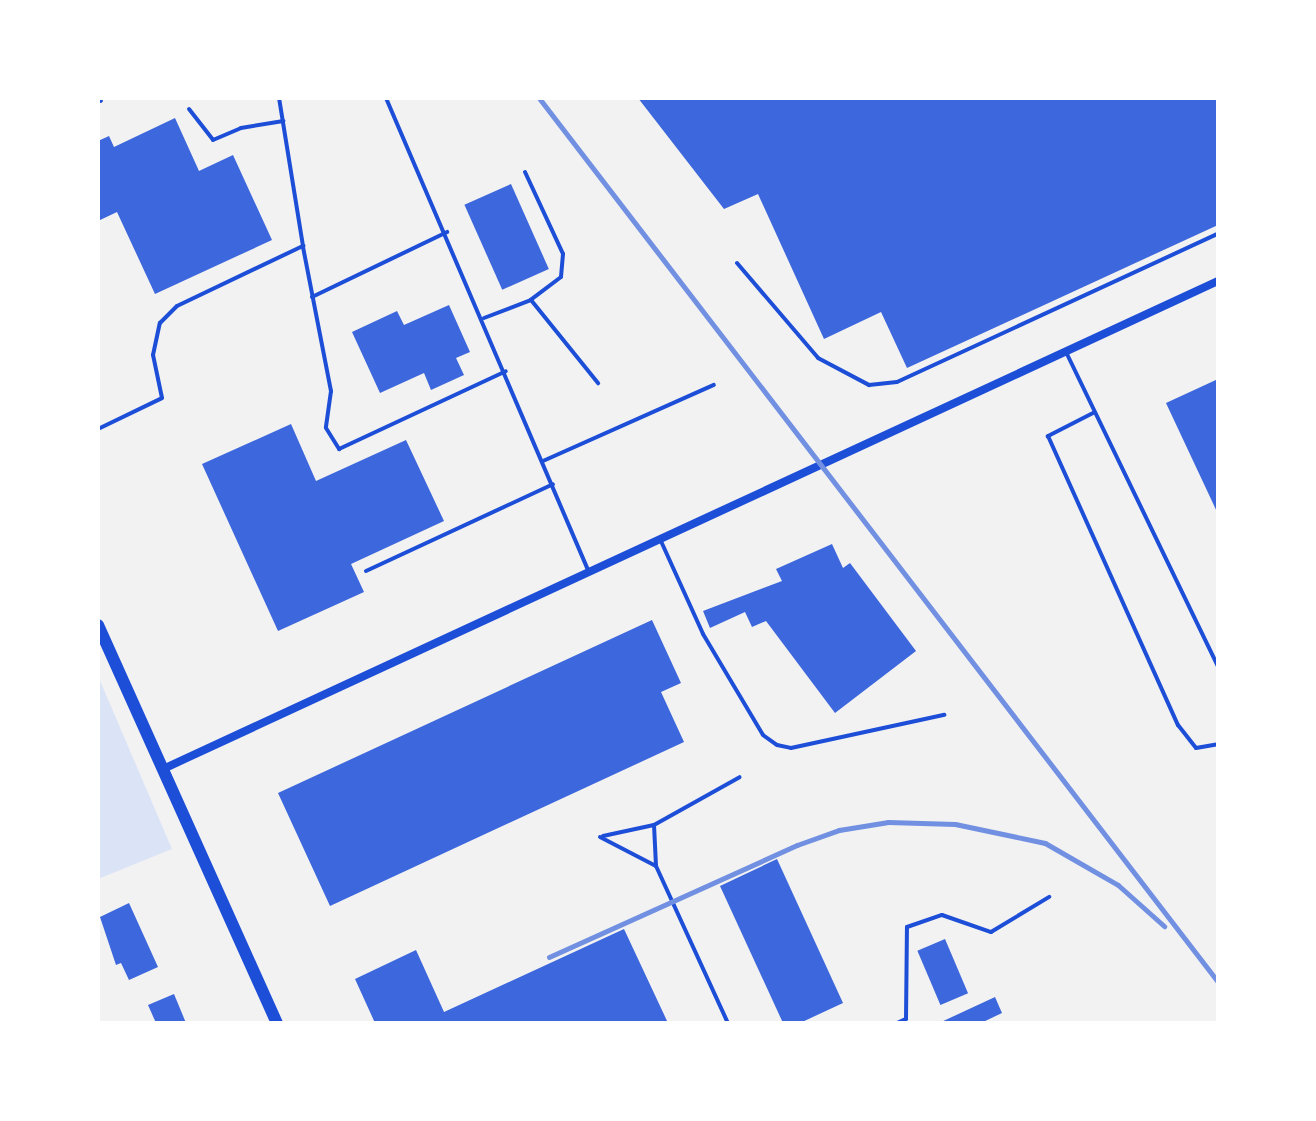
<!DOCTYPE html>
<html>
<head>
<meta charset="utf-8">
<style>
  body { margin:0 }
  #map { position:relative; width:1316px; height:1121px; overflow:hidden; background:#f2f2f2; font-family:Ubuntu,sans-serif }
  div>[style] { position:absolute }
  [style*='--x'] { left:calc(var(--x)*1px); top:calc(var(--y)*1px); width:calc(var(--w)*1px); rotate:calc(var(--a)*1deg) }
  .green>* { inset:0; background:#dbe4f7 }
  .building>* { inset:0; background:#3d67dc; transform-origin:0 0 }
  .service>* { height:4px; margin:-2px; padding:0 2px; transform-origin:2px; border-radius:2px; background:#1d4ed8 }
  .minor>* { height:8px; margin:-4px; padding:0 4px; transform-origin:4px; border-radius:4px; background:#1d4ed8 }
  .secondary>* { height:12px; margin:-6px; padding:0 6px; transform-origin:6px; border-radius:6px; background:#1d4ed8 }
  .rail>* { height:5px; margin:-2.5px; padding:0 2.5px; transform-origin:2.5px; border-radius:2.5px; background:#7290e2 }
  span { translate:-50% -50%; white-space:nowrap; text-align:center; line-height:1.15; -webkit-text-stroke:6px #fff; paint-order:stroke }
  .frame { position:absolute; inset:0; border:100px solid #fff; pointer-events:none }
</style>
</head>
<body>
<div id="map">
  <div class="green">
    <i style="clip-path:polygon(98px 676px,172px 849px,98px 879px)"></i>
  </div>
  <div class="building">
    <i style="clip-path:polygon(638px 98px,1218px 98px,1218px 225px,907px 368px,881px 312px,824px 339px,758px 194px,724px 209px)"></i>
    <i style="clip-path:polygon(175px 118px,199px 171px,233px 155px,272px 240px,155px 294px,117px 212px,98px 221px,98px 141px,109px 136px,114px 147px)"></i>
    <i style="left:511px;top:184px;width:93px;height:51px;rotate:66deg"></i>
    <i style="clip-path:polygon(449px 305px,470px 352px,456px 358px,464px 375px,431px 390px,424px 373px,380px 393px,352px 332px,397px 311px,404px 325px)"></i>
    <i style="clip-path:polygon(1218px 379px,1218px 514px,1166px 403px)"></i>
    <i style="clip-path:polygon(291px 424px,316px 481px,406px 440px,444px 521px,351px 564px,364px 592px,278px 631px,202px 464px)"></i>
    <i style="clip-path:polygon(832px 544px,843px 568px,850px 563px,916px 651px,835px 713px,766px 621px,752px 627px,745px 612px,710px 628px,703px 611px,782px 581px,776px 569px)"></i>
    <i style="clip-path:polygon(652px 620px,681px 683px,661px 692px,684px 742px,330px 906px,278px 793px)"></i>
    <i style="clip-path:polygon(777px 859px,843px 1003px,800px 1023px,783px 1023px,720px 886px)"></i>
    <i style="clip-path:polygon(129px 903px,158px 967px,129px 980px,121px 963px,116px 965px,100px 917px)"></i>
    <i style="clip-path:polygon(624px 929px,668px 1023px,375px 1023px,355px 979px,416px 950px,444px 1012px)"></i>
    <i style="left:945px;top:939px;width:59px;height:30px;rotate:67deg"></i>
    <i style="clip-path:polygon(174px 994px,186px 1023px,156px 1023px,148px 1005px)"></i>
    <i style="clip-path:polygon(995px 997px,1002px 1013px,981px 1023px,939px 1023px)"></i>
  </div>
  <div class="service">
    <i style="--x:100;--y:98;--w:3;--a:72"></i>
    <i style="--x:386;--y:98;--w:513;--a:66.83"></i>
    <i style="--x:189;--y:109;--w:39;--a:52"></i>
    <i style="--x:213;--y:140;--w:30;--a:-23"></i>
    <i style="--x:241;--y:128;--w:43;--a:-9.5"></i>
    <i style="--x:525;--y:172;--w:90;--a:65.1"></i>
    <i style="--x:563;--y:254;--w:23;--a:95"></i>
    <i style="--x:561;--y:277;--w:38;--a:143"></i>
    <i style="--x:303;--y:247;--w:147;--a:79"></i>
    <i style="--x:331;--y:391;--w:37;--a:98"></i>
    <i style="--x:326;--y:428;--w:25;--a:58"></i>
    <i style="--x:339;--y:449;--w:184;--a:-25"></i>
    <i style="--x:737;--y:263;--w:125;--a:49.5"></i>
    <i style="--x:818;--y:358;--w:58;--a:27.9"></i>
    <i style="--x:869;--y:385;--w:28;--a:-6"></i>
    <i style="--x:897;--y:382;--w:353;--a:-24.8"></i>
    <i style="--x:312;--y:297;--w:150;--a:-25.7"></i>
    <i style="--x:484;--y:318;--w:50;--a:-21"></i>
    <i style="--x:531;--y:300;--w:107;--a:51.1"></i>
    <i style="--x:1066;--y:352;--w:350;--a:64.2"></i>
    <i style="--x:1093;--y:413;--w:51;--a:152.9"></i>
    <i style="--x:1048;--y:436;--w:317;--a:65.8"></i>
    <i style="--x:1178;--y:725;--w:29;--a:52"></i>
    <i style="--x:1196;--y:748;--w:22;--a:-10"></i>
    <i style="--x:98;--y:429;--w:71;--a:-25.8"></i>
    <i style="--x:162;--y:398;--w:44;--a:-101.8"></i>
    <i style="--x:153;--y:355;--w:33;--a:-78"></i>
    <i style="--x:160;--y:323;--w:24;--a:-45"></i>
    <i style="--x:177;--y:306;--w:140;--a:-25.5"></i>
    <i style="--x:303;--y:246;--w:150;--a:-99.2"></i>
    <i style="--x:543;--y:461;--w:187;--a:-24"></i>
    <i style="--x:660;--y:539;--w:104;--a:65.6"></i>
    <i style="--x:703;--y:634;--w:117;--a:59.3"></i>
    <i style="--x:763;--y:735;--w:17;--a:36"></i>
    <i style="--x:777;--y:745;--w:14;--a:12"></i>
    <i style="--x:791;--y:748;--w:157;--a:-12.2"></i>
    <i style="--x:366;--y:571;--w:206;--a:-24.9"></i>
    <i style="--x:654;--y:825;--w:98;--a:-29.2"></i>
    <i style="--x:603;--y:836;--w:52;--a:-12.2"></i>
    <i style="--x:654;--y:825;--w:41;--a:87.2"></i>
    <i style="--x:600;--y:837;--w:63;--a:27.4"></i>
    <i style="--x:656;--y:866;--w:173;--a:65.4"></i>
    <i style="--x:897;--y:1023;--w:10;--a:-24"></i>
    <i style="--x:906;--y:1019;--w:92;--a:-89.4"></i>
    <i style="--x:907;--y:927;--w:37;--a:-19"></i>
    <i style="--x:942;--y:915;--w:52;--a:19.1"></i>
    <i style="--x:991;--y:932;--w:68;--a:-31.1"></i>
  </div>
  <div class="minor">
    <i style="--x:163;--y:769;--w:1162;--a:-24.82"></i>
  </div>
  <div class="secondary">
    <i style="--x:98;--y:625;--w:436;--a:65.8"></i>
  </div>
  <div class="rail">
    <i style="--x:539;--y:98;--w:1115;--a:52.47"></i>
    <i style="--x:549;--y:957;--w:272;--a:-24.3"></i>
    <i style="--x:797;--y:845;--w:45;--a:-19.7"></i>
    <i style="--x:839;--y:830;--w:50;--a:-9.3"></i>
    <i style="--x:888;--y:822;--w:67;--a:1.7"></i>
    <i style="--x:955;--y:824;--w:92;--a:11.9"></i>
    <i style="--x:1045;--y:843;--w:84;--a:29.9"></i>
    <i style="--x:1118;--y:885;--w:62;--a:41.7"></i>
  </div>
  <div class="frame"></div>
</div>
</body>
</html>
